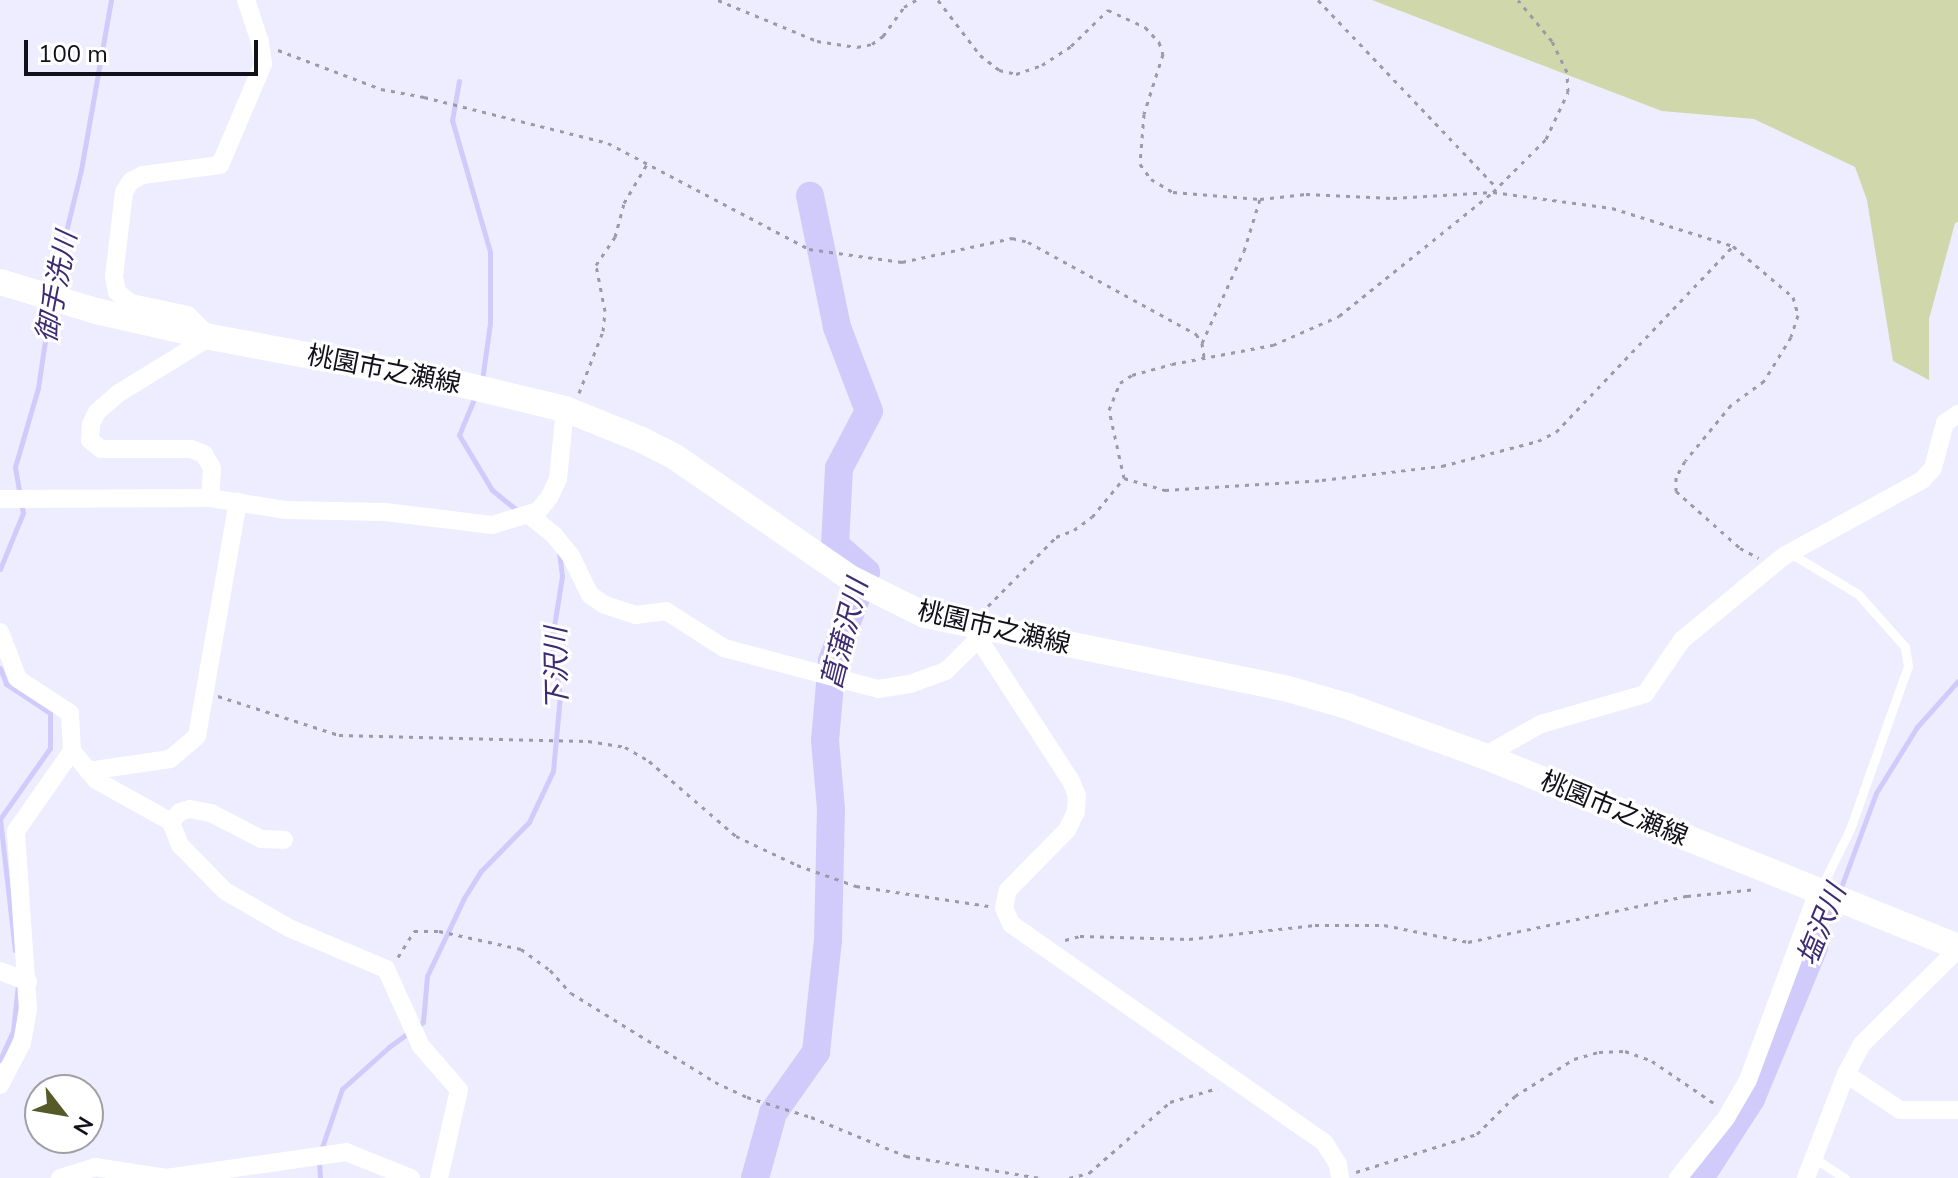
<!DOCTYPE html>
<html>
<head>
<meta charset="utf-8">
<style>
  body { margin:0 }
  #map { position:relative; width:1958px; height:1178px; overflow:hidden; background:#eeecff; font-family:"Nunito Sans","Noto Sans JP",sans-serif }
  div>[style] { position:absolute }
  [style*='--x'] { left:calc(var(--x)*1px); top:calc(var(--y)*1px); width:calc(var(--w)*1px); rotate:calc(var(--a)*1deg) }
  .green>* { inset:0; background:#d0d7aa }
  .stream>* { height:5px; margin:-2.5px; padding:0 2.5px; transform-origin:2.5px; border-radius:2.5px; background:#d1cbfc }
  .river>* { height:28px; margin:-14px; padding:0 14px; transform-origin:14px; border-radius:14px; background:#d1cbfc }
  .path>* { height:3px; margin-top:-1.5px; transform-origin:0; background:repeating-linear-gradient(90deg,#9b9aa9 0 4px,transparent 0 10px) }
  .lane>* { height:9px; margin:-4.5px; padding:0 4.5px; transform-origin:4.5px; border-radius:4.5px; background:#fff }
  .street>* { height:18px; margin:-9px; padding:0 9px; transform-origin:9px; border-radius:9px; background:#fff }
  .secondary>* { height:26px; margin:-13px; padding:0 13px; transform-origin:13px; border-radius:13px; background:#fff }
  span { translate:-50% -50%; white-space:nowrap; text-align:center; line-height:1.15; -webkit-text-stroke:6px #fff; paint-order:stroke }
  .street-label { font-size:26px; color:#12111b }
  .water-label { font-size:28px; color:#3e2c73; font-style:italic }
  .north { position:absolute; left:24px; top:1074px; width:80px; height:80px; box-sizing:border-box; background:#fff; border:2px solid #a0a0a4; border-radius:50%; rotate:121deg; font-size:22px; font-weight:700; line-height:32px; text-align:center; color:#12111b }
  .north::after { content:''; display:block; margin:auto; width:28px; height:36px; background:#555a28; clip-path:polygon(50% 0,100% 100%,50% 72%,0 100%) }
  .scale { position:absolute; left:24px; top:40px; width:234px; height:36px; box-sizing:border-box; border:4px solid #12111b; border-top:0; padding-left:10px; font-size:24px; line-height:28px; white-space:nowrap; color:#12111b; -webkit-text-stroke:6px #fff; paint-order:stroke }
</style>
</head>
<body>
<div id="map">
  <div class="green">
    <i style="clip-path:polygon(1372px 0,1958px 0,1958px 222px,1955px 223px,1929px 319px,1929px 380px,1893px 361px,1867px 200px,1855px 167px,1754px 119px,1662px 111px)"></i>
  </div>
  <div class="stream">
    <i style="--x:459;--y:81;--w:40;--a:100"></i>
    <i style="--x:452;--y:120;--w:137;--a:73.9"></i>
    <i style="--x:490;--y:252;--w:71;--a:90"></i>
    <i style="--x:490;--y:323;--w:59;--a:97.9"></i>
    <i style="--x:52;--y:289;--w:122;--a:-76.3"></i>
    <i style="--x:81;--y:170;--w:173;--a:-80"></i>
    <i style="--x:476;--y:394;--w:44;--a:112.5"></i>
    <i style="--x:459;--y:435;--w:64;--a:59"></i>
    <i style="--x:492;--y:490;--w:33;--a:39"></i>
    <i style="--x:0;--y:569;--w:61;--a:-67.7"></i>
    <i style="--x:23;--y:513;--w:47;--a:-99.9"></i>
    <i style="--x:15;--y:467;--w:82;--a:-73.8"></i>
    <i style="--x:38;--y:388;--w:82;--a:-81.6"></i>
    <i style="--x:0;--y:668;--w:17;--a:69"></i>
    <i style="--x:6;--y:684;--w:53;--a:33.4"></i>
    <i style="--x:50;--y:713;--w:35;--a:90"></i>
    <i style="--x:50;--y:748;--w:87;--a:125.2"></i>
    <i style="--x:0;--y:819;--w:132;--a:83.5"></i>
    <i style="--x:1840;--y:890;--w:103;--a:-69.6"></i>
    <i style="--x:1876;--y:793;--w:78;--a:-58.2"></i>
    <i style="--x:1917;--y:727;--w:62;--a:-48.3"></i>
    <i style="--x:1814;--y:947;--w:45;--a:-66.3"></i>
    <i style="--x:0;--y:1060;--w:32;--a:-66"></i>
    <i style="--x:13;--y:1031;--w:47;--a:-83.9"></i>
    <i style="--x:321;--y:1150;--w:65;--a:-71"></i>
    <i style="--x:342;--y:1089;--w:63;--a:-41.8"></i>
    <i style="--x:389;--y:1047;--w:42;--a:-36.3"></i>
    <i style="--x:423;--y:1022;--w:46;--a:-85"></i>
    <i style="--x:427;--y:976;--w:86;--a:-64.6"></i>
    <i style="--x:464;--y:898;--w:32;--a:-58"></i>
    <i style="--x:481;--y:871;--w:69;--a:-45.6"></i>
    <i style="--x:529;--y:822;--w:56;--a:-64.8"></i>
    <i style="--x:553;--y:771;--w:76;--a:-84.7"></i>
    <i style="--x:560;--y:695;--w:51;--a:-100.2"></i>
    <i style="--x:551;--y:645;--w:70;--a:-80.9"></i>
    <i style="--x:562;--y:576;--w:25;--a:-97"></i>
    <i style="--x:319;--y:1160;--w:18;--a:87"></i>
  </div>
  <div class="river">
    <i style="--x:755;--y:1178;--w:67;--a:-74.5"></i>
    <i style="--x:773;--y:1113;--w:75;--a:-54.8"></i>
    <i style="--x:816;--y:1052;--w:113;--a:-83.9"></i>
    <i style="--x:828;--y:940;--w:131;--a:-88.7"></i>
    <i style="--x:831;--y:809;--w:68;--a:-95"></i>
    <i style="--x:825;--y:741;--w:80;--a:-85"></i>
    <i style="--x:832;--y:661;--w:95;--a:-69.1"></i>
    <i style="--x:866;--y:572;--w:41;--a:-138.9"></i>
    <i style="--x:835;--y:545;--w:77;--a:-87"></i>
    <i style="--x:839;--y:468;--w:64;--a:-62.2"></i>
    <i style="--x:869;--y:411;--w:90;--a:-110.9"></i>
    <i style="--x:837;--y:327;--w:134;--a:-101.6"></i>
    <i style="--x:1700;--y:1178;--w:94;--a:-57.2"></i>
    <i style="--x:1751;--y:1099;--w:165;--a:-67.5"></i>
  </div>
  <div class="path">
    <i style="--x:718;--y:0;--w:107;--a:22.5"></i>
    <i style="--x:817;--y:41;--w:40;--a:8.5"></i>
    <i style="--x:857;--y:47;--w:15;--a:-11"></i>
    <i style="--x:872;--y:44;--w:14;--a:-36"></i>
    <i style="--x:883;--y:36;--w:36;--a:-54"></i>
    <i style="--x:904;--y:7;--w:14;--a:-30"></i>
    <i style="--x:938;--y:0;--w:69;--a:52.6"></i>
    <i style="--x:980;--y:55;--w:24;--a:38"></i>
    <i style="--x:999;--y:70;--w:17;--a:13"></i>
    <i style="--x:1016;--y:74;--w:28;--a:-19"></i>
    <i style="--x:1042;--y:65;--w:35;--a:-33"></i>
    <i style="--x:1071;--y:46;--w:52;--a:-44.2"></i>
    <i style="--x:1108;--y:10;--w:41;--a:24.7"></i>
    <i style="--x:1145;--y:27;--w:21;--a:47"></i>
    <i style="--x:1159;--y:42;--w:13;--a:72"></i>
    <i style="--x:1163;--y:54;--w:63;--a:107.6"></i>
    <i style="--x:1144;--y:114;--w:50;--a:94.6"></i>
    <i style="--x:1140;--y:164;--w:19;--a:54"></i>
    <i style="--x:1151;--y:179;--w:26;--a:31"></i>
    <i style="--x:1173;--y:192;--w:87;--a:4.6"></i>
    <i style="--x:1260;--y:199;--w:46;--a:-6.2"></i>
    <i style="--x:1306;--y:194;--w:87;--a:2.6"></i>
    <i style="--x:1393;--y:198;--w:100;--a:-3.4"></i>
    <i style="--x:1493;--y:192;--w:120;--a:7.7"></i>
    <i style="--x:1612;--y:208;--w:127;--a:17.4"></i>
    <i style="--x:1733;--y:246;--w:79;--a:40.4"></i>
    <i style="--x:1793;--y:297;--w:19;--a:74"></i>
    <i style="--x:1798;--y:315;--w:23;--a:108"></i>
    <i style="--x:1791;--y:337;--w:52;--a:121.5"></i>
    <i style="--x:1764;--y:381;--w:41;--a:144"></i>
    <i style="--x:1731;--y:405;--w:72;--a:129.4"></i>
    <i style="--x:1685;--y:461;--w:18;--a:119"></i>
    <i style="--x:1676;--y:477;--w:14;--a:90"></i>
    <i style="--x:1676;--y:491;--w:86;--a:41.7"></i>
    <i style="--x:1740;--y:548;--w:21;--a:28"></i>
    <i style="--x:1318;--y:0;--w:260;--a:46.4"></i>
    <i style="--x:278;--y:50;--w:110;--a:20.7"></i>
    <i style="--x:381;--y:89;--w:44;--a:10.5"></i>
    <i style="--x:424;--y:97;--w:190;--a:14"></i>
    <i style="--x:608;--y:143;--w:227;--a:27.8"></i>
    <i style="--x:809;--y:249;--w:94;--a:8"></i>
    <i style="--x:902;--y:262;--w:113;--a:-12.3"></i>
    <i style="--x:1012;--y:238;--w:16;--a:14"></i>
    <i style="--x:1028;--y:242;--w:192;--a:28.7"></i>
    <i style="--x:1196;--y:334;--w:11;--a:56"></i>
    <i style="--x:1202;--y:343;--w:15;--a:82"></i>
    <i style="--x:1202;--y:343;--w:101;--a:-65.5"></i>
    <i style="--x:1244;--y:251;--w:54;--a:-72.9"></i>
    <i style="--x:579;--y:393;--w:66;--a:-68.8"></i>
    <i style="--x:603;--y:331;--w:20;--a:-84"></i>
    <i style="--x:605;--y:311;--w:47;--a:-101.1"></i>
    <i style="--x:596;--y:265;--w:34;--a:-56"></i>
    <i style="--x:615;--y:237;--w:35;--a:-75"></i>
    <i style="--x:624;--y:203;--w:45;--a:-59.5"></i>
    <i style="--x:1124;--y:478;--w:43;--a:16.3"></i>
    <i style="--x:1165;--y:490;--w:157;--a:-3.6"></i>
    <i style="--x:1322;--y:480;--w:121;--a:-6.7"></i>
    <i style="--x:1442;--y:466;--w:99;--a:-14.6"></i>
    <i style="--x:1538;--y:441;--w:20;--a:-27"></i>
    <i style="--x:1556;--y:432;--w:257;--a:-46.4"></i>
    <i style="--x:988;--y:606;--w:97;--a:-45.4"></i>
    <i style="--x:1056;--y:537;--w:19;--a:-21"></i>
    <i style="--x:1074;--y:530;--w:22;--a:-36"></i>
    <i style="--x:1092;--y:517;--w:50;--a:-50.6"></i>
    <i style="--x:1124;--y:478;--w:70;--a:-102.4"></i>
    <i style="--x:1109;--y:410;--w:29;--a:-68"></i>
    <i style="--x:1120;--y:383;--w:14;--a:-34"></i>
    <i style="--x:1132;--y:375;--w:41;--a:-15.4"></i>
    <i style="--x:1172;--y:364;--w:103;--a:-10.7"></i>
    <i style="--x:1273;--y:345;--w:72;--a:-23.7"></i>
    <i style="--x:1339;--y:316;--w:198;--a:-38.8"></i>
    <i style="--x:1493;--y:192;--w:75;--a:-45"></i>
    <i style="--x:1546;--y:139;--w:52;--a:-64.9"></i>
    <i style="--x:1568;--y:92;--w:20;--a:-93"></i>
    <i style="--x:1567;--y:72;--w:34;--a:-116"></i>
    <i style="--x:1552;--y:41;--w:53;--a:-129.7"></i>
    <i style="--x:218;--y:696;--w:127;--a:17.9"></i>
    <i style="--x:339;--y:735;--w:249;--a:1.4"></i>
    <i style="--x:588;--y:741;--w:37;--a:9"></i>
    <i style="--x:625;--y:747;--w:28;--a:30"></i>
    <i style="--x:649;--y:761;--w:115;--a:40.8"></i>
    <i style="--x:736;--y:836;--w:68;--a:25.4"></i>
    <i style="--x:797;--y:865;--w:63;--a:19.6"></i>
    <i style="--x:856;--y:886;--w:134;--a:8.6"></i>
    <i style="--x:1065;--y:940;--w:16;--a:-15"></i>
    <i style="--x:1080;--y:936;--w:109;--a:1.6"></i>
    <i style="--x:1189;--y:939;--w:127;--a:-6.3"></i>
    <i style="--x:1315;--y:925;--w:69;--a:0"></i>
    <i style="--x:1384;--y:925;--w:86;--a:11.4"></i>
    <i style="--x:1468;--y:942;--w:224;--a:-11.9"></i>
    <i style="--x:1687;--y:896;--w:70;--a:-5.7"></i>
    <i style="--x:398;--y:957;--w:31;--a:-58"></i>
    <i style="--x:414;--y:931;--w:25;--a:0"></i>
    <i style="--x:439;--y:931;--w:84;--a:12.4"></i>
    <i style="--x:521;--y:949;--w:36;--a:36"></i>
    <i style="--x:550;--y:970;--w:31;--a:48"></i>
    <i style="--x:571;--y:993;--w:169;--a:31.7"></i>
    <i style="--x:715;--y:1082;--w:35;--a:25"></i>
    <i style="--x:747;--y:1097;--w:67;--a:17.4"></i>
    <i style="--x:811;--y:1117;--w:103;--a:22.3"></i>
    <i style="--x:906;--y:1156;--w:136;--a:9.3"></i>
    <i style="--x:1356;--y:1172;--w:127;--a:-17.4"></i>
    <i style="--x:1477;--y:1134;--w:54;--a:-45"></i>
    <i style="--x:1515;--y:1096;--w:70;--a:-32.1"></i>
    <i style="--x:1574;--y:1059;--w:26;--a:-16"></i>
    <i style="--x:1599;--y:1052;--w:26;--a:-2"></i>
    <i style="--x:1625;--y:1051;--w:29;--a:20"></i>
    <i style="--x:1652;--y:1061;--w:76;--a:34.3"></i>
    <i style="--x:1069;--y:1178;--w:21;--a:-14"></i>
    <i style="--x:1089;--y:1173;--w:108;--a:-41.2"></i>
    <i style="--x:1170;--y:1102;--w:50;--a:-16.3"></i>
  </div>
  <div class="lane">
    <i style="--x:1790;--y:553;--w:79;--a:31.1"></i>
    <i style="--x:1858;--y:594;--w:71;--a:48.4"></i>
    <i style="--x:1905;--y:647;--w:19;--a:81"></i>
    <i style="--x:1908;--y:666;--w:173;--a:109.6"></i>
    <i style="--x:1850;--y:829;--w:66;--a:116.2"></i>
    <i style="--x:1814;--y:1158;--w:37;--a:33"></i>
  </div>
  <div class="street">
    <i style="--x:210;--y:498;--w:30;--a:-86"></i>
    <i style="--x:212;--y:468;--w:16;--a:-120"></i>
    <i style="--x:204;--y:454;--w:14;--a:-159"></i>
    <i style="--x:191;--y:449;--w:90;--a:180"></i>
    <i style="--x:101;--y:449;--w:14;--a:-141"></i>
    <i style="--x:90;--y:440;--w:16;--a:-86"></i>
    <i style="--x:91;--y:424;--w:13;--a:-63"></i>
    <i style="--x:97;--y:412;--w:29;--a:-41"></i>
    <i style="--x:119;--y:393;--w:107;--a:-31.6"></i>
    <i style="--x:210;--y:337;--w:31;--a:-135"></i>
    <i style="--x:188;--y:315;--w:58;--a:-168.1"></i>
    <i style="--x:131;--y:303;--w:18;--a:-142"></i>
    <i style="--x:117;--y:292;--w:16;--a:-101"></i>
    <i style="--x:114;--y:276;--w:85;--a:-83.2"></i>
    <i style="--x:124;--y:192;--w:13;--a:-58"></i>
    <i style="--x:131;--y:181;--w:13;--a:-27"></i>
    <i style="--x:143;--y:175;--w:78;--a:-7.4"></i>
    <i style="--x:220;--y:165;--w:110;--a:-66.9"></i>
    <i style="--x:263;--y:64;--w:22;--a:-98"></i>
    <i style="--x:260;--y:42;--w:44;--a:-108.4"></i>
    <i style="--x:0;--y:499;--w:210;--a:-0.3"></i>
    <i style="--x:210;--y:498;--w:77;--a:9"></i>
    <i style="--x:286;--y:510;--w:99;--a:1.2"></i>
    <i style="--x:385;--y:512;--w:108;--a:6.9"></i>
    <i style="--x:492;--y:525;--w:48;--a:-16.9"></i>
    <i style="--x:538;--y:511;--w:17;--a:-50"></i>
    <i style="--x:549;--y:498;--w:21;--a:-65"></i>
    <i style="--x:558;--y:479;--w:70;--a:-84.3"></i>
    <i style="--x:528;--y:514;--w:33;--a:39"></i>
    <i style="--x:554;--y:535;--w:27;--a:51"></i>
    <i style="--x:571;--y:556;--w:43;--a:64"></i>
    <i style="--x:590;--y:595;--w:18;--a:34"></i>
    <i style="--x:605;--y:605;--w:32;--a:18"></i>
    <i style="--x:635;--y:615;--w:31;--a:-7"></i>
    <i style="--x:666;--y:611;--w:69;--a:32.5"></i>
    <i style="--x:724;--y:648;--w:159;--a:14.9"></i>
    <i style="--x:878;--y:689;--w:32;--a:-9"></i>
    <i style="--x:910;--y:684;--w:38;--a:-20"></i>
    <i style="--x:946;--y:671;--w:47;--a:-45"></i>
    <i style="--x:971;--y:627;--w:184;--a:57"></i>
    <i style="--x:1071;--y:781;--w:16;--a:68"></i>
    <i style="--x:1077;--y:796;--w:16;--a:94"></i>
    <i style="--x:1076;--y:812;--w:20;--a:117"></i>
    <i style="--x:1067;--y:830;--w:84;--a:134.5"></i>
    <i style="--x:1008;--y:890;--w:18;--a:103"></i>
    <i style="--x:1004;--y:908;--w:17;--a:66"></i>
    <i style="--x:1011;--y:924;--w:381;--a:34.9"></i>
    <i style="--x:1324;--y:1142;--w:26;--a:58"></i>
    <i style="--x:1338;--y:1164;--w:14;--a:82"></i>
    <i style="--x:0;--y:632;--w:50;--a:69"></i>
    <i style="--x:18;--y:679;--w:62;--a:33.2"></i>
    <i style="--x:70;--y:713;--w:38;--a:87"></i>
    <i style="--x:72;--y:751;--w:38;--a:50"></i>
    <i style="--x:96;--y:780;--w:86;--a:29.2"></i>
    <i style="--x:171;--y:822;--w:25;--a:69"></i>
    <i style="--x:180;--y:845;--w:64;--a:45.6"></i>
    <i style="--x:225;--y:891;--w:74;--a:30"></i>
    <i style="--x:289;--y:928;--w:105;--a:22.9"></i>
    <i style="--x:386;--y:969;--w:85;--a:65.6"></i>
    <i style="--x:421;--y:1046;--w:58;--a:49.2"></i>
    <i style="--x:459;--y:1090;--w:90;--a:102.8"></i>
    <i style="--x:1484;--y:756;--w:65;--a:-29.3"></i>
    <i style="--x:1541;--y:724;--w:108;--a:-16.1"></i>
    <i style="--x:1645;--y:694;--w:65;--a:-55.6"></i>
    <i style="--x:1682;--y:640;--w:132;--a:-39.5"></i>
    <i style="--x:1784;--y:556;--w:158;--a:-28.8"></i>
    <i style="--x:1922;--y:480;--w:16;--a:-47"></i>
    <i style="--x:1933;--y:468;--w:47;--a:-75.1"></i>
    <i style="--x:1945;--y:423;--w:16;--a:-35"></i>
    <i style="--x:88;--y:771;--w:83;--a:-8.3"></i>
    <i style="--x:170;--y:759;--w:35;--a:-40"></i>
    <i style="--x:197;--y:736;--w:238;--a:-80.1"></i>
    <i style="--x:171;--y:822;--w:13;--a:-48"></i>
    <i style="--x:180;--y:812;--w:10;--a:-17"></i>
    <i style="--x:190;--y:809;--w:21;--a:11"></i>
    <i style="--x:211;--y:813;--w:56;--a:27.5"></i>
    <i style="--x:261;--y:839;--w:23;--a:2"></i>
    <i style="--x:0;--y:971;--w:30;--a:21"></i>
    <i style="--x:1846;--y:1074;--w:65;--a:33.7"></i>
    <i style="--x:1900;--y:1110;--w:58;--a:0"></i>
    <i style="--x:0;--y:1085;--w:47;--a:-62.4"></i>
    <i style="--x:22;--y:1043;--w:35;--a:-80"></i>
    <i style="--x:28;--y:1009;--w:178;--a:-93.9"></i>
    <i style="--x:16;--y:831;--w:98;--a:-55"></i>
    <i style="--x:60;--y:1178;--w:37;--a:-17"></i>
    <i style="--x:95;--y:1167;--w:72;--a:8.8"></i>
    <i style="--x:166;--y:1178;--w:182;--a:-8.2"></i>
    <i style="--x:346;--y:1152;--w:70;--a:21.8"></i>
    <i style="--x:1678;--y:1178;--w:77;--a:-51.3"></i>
    <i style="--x:1726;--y:1118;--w:44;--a:-59.9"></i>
    <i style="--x:1748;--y:1080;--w:201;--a:-69.6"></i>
    <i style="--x:1806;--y:1178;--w:111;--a:-69"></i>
    <i style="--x:1846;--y:1074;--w:34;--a:-62"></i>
    <i style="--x:1862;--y:1044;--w:135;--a:-44.7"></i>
  </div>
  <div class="secondary">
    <i style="--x:0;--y:282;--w:100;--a:16.8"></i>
    <i style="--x:96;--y:311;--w:117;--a:12.8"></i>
    <i style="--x:210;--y:337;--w:242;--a:10.5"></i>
    <i style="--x:448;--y:381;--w:120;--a:13.5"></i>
    <i style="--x:565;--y:409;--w:83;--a:21.9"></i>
    <i style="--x:642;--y:440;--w:37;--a:27"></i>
    <i style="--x:675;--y:457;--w:215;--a:34.6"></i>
    <i style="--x:852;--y:579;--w:81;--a:26.3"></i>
    <i style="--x:925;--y:615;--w:370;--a:11.5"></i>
    <i style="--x:1288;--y:689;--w:58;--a:15.9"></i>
    <i style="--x:1344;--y:705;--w:149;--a:20"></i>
    <i style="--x:1484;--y:756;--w:511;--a:21.95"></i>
  </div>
  <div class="street-label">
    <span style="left:384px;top:370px;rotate:11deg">桃園市之瀬線</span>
    <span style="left:994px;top:628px;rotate:13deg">桃園市之瀬線</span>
    <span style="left:1614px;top:809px;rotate:22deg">桃園市之瀬線</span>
  </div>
  <div class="water-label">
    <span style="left:57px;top:287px;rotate:-79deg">御手洗川</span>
    <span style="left:845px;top:634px;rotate:-76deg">菖蒲沢川</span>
    <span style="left:557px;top:669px;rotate:-91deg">下沢川</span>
    <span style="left:1822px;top:925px;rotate:-68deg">塩沢川</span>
  </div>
  <div class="north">N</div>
  <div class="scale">100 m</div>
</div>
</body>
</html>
